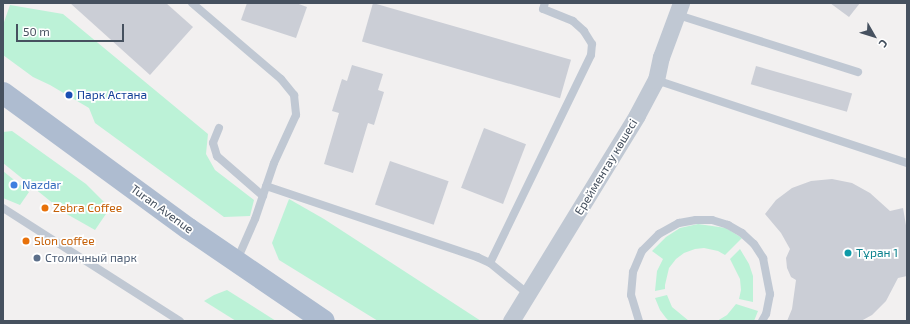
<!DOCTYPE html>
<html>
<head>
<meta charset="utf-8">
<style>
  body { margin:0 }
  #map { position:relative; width:910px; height:324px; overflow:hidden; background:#f2f0f0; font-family:"Exo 2",sans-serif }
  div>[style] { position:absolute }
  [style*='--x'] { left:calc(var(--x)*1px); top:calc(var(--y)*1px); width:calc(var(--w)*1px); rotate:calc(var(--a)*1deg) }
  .green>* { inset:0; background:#bcf2d7 }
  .building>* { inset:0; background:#cbced6; transform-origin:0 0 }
  .lane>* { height:8px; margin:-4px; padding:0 4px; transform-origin:4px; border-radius:4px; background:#c0c8d3 }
  .street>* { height:17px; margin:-8.5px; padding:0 8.5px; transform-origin:8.5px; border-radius:8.5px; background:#c0c8d3 }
  .primary>* { height:22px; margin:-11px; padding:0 11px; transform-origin:11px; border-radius:11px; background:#aebcd0 }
  .dots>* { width:11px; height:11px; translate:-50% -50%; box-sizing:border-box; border:2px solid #fff; border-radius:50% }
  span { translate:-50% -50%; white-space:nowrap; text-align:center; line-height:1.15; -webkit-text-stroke:3.5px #fff; paint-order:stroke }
  .transit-label { font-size:12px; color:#164399 }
  .left { translate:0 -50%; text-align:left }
  .street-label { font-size:12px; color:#46515f }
  .shop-label { font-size:12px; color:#366cbe }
  .food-label { font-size:12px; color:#c56008 }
  .culture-label { font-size:12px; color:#0d838f }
  .service-label { font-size:12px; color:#4e5e75 }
  .frame { position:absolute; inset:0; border:4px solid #46515f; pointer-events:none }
  .north { position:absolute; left:854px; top:16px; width:40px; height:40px; -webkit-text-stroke:3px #fff; paint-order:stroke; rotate:129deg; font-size:11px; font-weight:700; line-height:16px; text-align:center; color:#46515f }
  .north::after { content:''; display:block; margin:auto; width:14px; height:18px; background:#46515f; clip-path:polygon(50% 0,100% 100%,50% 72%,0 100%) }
  .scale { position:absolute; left:16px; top:24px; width:108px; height:18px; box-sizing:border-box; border:2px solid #46515f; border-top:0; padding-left:5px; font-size:12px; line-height:14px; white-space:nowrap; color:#46515f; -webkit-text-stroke:3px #fff; paint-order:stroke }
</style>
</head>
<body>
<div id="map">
  <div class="green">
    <i style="clip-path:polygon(10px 5px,63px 14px,208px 134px,206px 154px,215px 170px,254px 200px,250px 216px,224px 217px,95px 123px,89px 108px,50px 85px,33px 77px,3px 55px,3px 25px)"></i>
    <i style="clip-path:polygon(12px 131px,86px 184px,110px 208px,95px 230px,65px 213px,3px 163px,3px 132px)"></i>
    <i style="clip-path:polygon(3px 171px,29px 192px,20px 205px,3px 198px)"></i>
    <i style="clip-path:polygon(289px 199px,324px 219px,481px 321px,378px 321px,279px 260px,272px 243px)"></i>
    <i style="clip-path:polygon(698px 224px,726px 228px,742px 238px,725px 255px,718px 251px,704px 248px,695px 249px,684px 253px,676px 259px,669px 268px,665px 285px,665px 289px,655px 291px,657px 271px,663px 259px,652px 251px,666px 237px,680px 228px)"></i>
    <i style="clip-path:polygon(740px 249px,749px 264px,753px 276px,753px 302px,739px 299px,741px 290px,740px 279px,730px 259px)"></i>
    <i style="clip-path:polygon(227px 290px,276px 321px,236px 321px,204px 301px,214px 295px)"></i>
    <i style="clip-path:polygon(667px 295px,672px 307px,689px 321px,669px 321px,666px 318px,660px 310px,655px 298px)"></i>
    <i style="clip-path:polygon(736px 304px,758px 311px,754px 321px,717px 321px,727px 315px)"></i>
  </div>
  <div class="building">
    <i style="clip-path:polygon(70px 3px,166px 3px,193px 27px,150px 75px)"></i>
    <i style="clip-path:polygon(247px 3px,296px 3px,307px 7px,296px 38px,241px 20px)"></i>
    <i style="left:373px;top:3px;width:206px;height:40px;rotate:16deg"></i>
    <i style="clip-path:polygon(830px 3px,860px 3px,849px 17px)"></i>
    <i style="clip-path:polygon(352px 65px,383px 74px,378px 90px,384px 92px,374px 125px,368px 123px,353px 173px,324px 164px,339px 113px,332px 111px,342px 79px,347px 81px)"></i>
    <i style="left:756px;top:66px;width:100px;height:19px;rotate:16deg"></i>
    <i style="left:484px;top:128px;width:45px;height:64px;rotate:21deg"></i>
    <i style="left:390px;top:161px;width:62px;height:46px;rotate:19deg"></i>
    <i style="clip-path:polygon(832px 179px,852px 183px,870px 193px,890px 211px,903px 208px,907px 231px,907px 276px,898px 278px,886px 301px,872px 315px,861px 321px,787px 321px,792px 309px,796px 280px,791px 277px,787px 268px,786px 258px,790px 249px,781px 233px,765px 214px,776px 200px,792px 188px,811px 181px)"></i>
  </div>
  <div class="lane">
    <i style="--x:192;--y:3;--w:117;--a:40.5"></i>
    <i style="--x:281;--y:79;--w:21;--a:51"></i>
    <i style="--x:294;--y:95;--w:20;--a:84"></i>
    <i style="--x:296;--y:115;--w:53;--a:114.6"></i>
    <i style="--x:274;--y:163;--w:59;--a:108.7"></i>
    <i style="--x:255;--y:219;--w:45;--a:113.7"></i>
    <i style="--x:678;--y:15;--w:189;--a:17.6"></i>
    <i style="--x:656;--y:80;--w:264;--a:18.3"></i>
    <i style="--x:219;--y:128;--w:16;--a:112"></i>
    <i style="--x:213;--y:143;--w:14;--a:73"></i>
    <i style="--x:217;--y:156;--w:61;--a:41"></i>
    <i style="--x:266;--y:186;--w:223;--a:18.6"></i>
    <i style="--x:477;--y:257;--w:14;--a:25"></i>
    <i style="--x:490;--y:263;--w:49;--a:39.2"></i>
    <i style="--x:3;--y:208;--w:210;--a:32.6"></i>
    <i style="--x:490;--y:263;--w:231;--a:-64.1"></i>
    <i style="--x:591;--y:55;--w:11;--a:-85"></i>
    <i style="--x:592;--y:44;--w:15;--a:-122"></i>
    <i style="--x:584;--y:31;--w:15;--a:-138"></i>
    <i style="--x:573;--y:21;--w:32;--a:-158"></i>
    <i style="--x:543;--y:9;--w:6;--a:-72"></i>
    <i style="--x:639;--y:321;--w:27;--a:-107"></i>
    <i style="--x:631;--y:295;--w:23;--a:-85"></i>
    <i style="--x:633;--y:272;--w:23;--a:-67"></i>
    <i style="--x:642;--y:251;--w:24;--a:-45"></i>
    <i style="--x:659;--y:234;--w:23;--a:-29"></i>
    <i style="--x:679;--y:223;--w:17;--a:-10"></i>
    <i style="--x:696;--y:220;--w:16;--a:0"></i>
    <i style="--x:712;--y:220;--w:17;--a:17"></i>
    <i style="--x:728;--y:225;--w:16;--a:30"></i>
    <i style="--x:742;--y:233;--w:16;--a:43"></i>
    <i style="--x:754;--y:244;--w:17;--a:57"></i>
    <i style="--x:763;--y:258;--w:37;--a:79"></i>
    <i style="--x:770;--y:294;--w:20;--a:101"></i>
    <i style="--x:766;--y:314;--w:8;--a:120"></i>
  </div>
  <div class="street">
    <i style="--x:511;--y:321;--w:241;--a:-58.5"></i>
    <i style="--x:637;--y:115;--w:40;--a:-62"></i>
    <i style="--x:656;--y:80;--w:24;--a:-78"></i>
    <i style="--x:661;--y:57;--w:58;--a:-69.7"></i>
  </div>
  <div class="primary">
    <i style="--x:3;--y:93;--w:230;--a:36.2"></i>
    <i style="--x:189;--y:229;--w:163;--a:34.3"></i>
  </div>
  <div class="dots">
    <i style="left:69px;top:95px;background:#1a4fb4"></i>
    <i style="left:14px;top:185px;background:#3f7fe0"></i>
    <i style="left:45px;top:208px;background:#e8710a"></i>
    <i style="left:26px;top:241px;background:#e8710a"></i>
    <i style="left:848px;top:253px;background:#0f9aa8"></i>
    <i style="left:37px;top:258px;background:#5c6f8a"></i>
  </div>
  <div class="transit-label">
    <span class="left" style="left:77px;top:95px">Парк Астана</span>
  </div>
  <div class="street-label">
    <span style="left:606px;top:167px;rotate:-59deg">Ерейментау көшесі</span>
    <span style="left:162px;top:209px;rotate:36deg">Turan Avenue</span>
  </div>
  <div class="shop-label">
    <span class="left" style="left:22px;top:185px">Nazdar</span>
  </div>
  <div class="food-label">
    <span class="left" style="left:53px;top:208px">Zebra Coffee</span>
    <span class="left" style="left:34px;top:241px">Slon coffee</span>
  </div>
  <div class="culture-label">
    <span class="left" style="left:856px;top:253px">Тұран 1</span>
  </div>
  <div class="service-label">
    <span class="left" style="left:45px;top:258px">Столичный парк</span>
  </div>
  <div class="frame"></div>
  <div class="north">С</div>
  <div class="scale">50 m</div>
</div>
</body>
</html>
